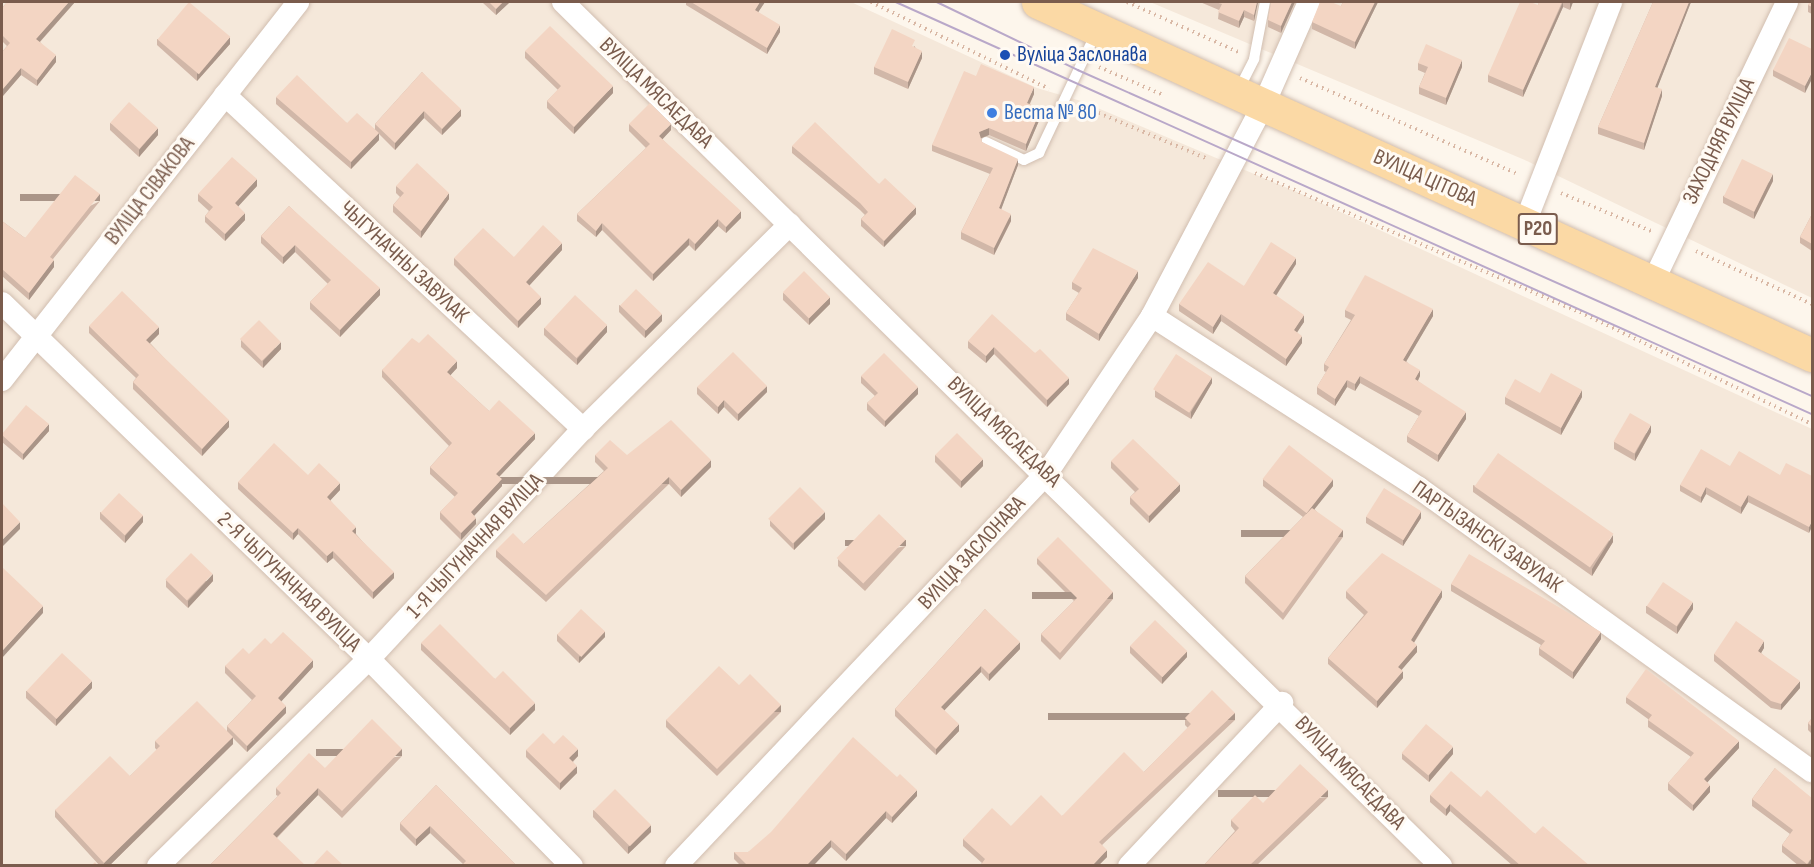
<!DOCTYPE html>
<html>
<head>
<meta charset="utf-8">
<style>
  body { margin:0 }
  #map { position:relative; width:1814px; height:867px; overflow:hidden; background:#fdf6ec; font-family:"Sofia Sans Condensed",sans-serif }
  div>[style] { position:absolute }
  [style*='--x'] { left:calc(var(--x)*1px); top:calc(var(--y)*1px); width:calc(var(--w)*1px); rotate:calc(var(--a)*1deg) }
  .residential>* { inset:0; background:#f5e8da }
  .path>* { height:4px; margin-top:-2px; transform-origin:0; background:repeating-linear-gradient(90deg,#d9b8a5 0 1.5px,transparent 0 6px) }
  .roads { filter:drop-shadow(0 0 2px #d1beb0) drop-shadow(0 0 2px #d1beb0) }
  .service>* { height:10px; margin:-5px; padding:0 5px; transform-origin:5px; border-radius:5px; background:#fff }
  .minor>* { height:22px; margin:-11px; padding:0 11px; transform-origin:11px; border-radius:11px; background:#fff }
  .primary>* { height:33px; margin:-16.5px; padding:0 16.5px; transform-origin:16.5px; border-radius:16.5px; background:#fbd9a5 }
  .tram>* { height:1.5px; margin:-0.75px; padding:0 0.75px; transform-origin:0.75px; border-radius:0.75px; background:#b9a8c9 }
  .wall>* { inset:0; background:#d1b7a8 }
  .shaded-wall>* { inset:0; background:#aa9588; transform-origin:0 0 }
  .building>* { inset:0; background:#f3d5c3; transform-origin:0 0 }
  .dots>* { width:16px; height:16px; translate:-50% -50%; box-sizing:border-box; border:3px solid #fffaf3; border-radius:50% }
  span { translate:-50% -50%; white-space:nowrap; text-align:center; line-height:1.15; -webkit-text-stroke:6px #fffaf3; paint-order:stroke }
  .shield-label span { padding:2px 4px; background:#fffaf3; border:2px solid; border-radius:4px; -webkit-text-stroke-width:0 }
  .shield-label { font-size:21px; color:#7a5c4d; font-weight:700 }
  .transit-label { font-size:22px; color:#164399 }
  .left { translate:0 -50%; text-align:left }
  .street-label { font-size:22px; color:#7a5c4d }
  .shop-label { font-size:22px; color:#366cbe }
  .frame { position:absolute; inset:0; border:3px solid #7a5c4d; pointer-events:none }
</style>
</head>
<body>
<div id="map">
  <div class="residential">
    <i style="clip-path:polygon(2px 2px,851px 2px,1037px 88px,1081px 101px,1297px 192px,1812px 429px,1812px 865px,2px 866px)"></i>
    <i style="clip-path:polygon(1150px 2px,1812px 2px,1812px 298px,1527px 161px)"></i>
  </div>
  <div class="path">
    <i style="--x:871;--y:2;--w:198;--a:26"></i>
    <i style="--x:1127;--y:2;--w:122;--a:24.2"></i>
    <i style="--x:1099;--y:67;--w:70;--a:23.6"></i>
    <i style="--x:1300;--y:78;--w:238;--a:23.8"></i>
    <i style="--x:1082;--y:106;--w:137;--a:22.8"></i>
    <i style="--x:1255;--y:173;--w:353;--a:23.2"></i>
    <i style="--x:1580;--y:312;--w:258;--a:25.8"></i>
    <i style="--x:1561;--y:193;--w:98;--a:22.9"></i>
    <i style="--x:1696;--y:251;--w:128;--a:24.6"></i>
  </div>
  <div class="roads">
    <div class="service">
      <i style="--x:1239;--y:89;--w:34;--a:-63"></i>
      <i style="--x:1254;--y:59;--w:58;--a:-79.1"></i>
      <i style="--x:986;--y:142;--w:42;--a:25.3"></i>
      <i style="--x:1024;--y:160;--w:17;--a:-25"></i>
      <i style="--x:1039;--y:153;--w:133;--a:-64.6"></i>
    </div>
    <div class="minor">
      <i style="--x:563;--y:2;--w:1232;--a:44.54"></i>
      <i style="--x:225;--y:95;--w:490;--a:43"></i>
      <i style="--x:1525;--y:223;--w:237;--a:-68.7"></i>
      <i style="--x:1653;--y:282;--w:310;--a:-64.4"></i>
      <i style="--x:2;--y:303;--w:511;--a:44.13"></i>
      <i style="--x:369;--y:659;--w:290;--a:45.6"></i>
      <i style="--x:1152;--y:316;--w:318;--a:32.8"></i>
      <i style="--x:1419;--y:488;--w:484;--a:35.8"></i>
      <i style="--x:2;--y:380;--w:480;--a:-51.9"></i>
      <i style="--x:158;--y:866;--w:296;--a:-44.5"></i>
      <i style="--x:369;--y:659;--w:314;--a:-47.1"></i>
      <i style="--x:583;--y:429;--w:291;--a:-44.7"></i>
      <i style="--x:676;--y:866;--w:540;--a:-46.65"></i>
      <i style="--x:1047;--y:473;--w:189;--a:-56.2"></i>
      <i style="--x:1152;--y:316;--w:240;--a:-62.2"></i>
      <i style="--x:1264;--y:104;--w:111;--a:-66.2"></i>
      <i style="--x:1129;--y:866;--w:224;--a:-46.8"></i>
    </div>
    <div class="primary">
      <i style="--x:1038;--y:2;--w:851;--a:24.52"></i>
    </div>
  </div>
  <div class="tram">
    <i style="--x:896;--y:2;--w:1004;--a:24.22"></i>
    <i style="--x:937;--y:2;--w:157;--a:25.7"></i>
    <i style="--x:1078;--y:70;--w:803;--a:23.95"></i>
  </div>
  <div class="wall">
    <i style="clip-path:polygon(7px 2px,75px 2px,40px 42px,56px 62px,37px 86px,21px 75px,2px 97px,2px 52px,7px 46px,2px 41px,2px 8px)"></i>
    <i style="clip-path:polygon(482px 2px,510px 2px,496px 15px)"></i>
    <i style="clip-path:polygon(686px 2px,765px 2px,758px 12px,780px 32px,767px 54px,686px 5px)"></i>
    <i style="clip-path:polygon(1200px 2px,1258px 2px,1254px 21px,1244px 17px,1239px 28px,1218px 19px,1219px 10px)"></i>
    <i style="clip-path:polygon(1271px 2px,1295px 2px,1281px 33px,1268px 27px,1268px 20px)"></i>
    <i style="clip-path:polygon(1343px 2px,1378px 2px,1355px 49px,1312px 29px,1312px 22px,1341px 6px)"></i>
    <i style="clip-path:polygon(1539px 2px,1573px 2px,1570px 10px,1563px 7px,1523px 97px,1488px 82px,1488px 75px,1538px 5px)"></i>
    <i style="clip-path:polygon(1653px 2px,1691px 2px,1657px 88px,1662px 96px,1644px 150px,1598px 134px,1598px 127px)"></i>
    <i style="clip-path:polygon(1812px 2px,1812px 14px,1808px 12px,1808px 5px)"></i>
    <i style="clip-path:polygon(157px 39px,230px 44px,197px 81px,157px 45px)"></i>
    <i style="clip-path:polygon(915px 46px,915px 47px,922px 58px,908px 89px,874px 74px,874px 67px)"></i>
    <i style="clip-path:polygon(1812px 49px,1805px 93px,1773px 76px,1773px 70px)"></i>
    <i style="clip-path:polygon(525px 51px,613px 93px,574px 134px,547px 108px,547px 101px,558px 90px,525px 58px)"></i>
    <i style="clip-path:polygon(1418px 63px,1462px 67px,1446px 105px,1419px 94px,1419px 87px,1425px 73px,1418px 70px)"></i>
    <i style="clip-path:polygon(422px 72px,461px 116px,442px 135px,424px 118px,395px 150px,379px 134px,379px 140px,351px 169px,276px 104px,276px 97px,347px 123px,375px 129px,375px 124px)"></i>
    <i style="clip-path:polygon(976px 76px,1034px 94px,1030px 104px,1041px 116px,1026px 151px,989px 135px,981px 138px,982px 142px,1018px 165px,1001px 209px,1011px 221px,994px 255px,961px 239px,961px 232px,990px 174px,932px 151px,932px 145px)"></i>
    <i style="clip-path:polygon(110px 123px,158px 135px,139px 157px,110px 130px)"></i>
    <i style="clip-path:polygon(629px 124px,671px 130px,662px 139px,741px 218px,726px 233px,718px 226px,695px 251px,689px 245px,653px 281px,602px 230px,596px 237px,577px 221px,577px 214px,646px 148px,629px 131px)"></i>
    <i style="clip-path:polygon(792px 146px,879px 184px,916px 214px,884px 247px,861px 226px,861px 219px,865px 215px,860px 210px,792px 153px)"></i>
    <i style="clip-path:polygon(1773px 181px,1754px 219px,1723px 203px,1723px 196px)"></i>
    <i style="clip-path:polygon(257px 186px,238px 206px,245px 220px,225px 241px,205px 222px,205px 216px,209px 211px,198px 201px,198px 194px)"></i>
    <i style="clip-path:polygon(396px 186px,449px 199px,421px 238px,393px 212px,393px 205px,400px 197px,396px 193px)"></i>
    <i style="clip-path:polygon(100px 201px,53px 259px,54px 267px,29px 300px,2px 276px,2px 221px,25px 238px)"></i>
    <i style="clip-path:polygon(289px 206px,380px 295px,340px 337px,310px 309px,310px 302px,328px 284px,295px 252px,283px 264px,261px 243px,261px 236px)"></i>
    <i style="clip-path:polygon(1812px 214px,1812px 251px,1800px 243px,1800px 237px)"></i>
    <i style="clip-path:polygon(562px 250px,529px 286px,541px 304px,518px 328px,454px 265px,454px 258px,514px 257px)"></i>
    <i style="clip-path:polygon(1296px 264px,1276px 296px,1304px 322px,1297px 332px,1302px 343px,1286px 366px,1221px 321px,1213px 334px,1179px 311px,1179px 304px,1244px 286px)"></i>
    <i style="clip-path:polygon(1138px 278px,1099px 341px,1066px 320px,1066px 313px,1079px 293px,1072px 289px,1072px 282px)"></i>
    <i style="clip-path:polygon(783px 293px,830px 304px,809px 325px,783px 300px)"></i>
    <i style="clip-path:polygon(619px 305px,662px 321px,645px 338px,619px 312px)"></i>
    <i style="clip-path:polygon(1345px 310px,1433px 316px,1406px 361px,1420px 376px,1418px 381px,1466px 419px,1438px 462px,1407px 442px,1407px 436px,1419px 416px,1360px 383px,1355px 391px,1347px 387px,1335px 406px,1317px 394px,1317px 387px,1326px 372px,1324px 371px,1324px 364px,1351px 320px,1345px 317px)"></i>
    <i style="clip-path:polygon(89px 326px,159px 334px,150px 343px,229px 427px,202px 456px,133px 389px,133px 382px,136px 378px,89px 333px)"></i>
    <i style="clip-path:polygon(544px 328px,607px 332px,577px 365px,544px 335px)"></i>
    <i style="clip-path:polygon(241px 340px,281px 349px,263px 368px,241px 347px)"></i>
    <i style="clip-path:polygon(968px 341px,1035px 353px,1069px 384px,1047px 407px,994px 354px,986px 363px,968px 348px)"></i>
    <i style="clip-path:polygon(419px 343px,457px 368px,450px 375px,489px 411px,535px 439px,499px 477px,502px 486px,474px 516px,476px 524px,461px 540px,440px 519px,440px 512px,455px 497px,430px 474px,430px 467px,449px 446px,382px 377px,382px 370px)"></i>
    <i style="clip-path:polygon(861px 376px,918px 394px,885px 427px,867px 410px,867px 403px,875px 396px,861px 383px)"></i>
    <i style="clip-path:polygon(1212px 383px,1191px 419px,1155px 397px,1155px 390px)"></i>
    <i style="clip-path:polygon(697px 387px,767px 392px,738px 421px,724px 407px,718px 414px,697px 394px)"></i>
    <i style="clip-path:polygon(1540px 393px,1582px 397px,1561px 435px,1505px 404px,1505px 397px)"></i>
    <i style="clip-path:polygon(49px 431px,23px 460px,2px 442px,2px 434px)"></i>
    <i style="clip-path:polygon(1651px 432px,1635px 461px,1614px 449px,1614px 442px)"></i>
    <i style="clip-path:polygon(595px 455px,627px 455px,711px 467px,681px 497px,669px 484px,546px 602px,496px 557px,496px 550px,524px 544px,604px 471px,595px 462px)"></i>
    <i style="clip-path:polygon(935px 455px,983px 466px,961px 488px,935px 462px)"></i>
    <i style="clip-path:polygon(1111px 461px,1180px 491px,1149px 523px,1130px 504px,1130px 497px,1135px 492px,1111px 468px)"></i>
    <i style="clip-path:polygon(308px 475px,340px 490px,330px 500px,356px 533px,356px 534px,394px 578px,373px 599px,333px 558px,327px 563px,298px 534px,293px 540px,238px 489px,238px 482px)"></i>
    <i style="clip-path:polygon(1780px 475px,1812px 476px,1809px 533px,1748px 502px,1741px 514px,1706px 494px,1701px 503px,1680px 491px,1680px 485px)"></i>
    <i style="clip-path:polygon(1263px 479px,1333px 486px,1314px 509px,1343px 537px,1283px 620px,1245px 583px,1245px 576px,1303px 517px,1263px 486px)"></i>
    <i style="clip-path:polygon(1473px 485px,1613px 542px,1592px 576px,1473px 492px)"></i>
    <i style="clip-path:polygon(100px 512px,143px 522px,125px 543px,100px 519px)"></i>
    <i style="clip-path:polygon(1366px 517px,1421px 518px,1403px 546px,1366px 523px)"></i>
    <i style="clip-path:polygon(825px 519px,794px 550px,770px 526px,770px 520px)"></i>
    <i style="clip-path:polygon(906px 546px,865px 591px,838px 566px,838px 559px)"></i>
    <i style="clip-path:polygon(1037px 558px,1113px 599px,1060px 660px,1041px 641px,1041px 634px,1074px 601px,1037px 564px)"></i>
    <i style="clip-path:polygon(166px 580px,213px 581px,188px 608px,166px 587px)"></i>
    <i style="clip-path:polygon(1451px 584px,1601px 639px,1573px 679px,1539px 655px,1539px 648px,1541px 645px,1451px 591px)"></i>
    <i style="clip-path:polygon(1346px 591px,1442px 597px,1414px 643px,1417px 652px,1401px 670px,1403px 678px,1377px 708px,1328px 664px,1328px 658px,1364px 615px,1346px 598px)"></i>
    <i style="clip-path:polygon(1646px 606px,1693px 609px,1677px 634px,1646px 613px)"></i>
    <i style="clip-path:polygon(985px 609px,1020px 649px,989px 681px,981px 672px,944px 710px,959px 731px,936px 755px,895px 716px,895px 709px)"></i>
    <i style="clip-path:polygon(557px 634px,605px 637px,579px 663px,557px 641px)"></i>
    <i style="clip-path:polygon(421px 643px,495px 679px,535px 710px,510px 735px,421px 650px)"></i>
    <i style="clip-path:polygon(271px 644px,313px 667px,281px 701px,286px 713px,247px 752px,233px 738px,233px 744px,109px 866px,100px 866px,55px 817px,55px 810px,130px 776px,157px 750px,155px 748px,155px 741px,227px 732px,227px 726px,252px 700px,225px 673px,225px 666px)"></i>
    <i style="clip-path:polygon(1130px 646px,1187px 657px,1162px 684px,1130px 653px)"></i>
    <i style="clip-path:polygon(1764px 648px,1761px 653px,1800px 688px,1781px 710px,1771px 708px,1714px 661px,1714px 654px)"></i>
    <i style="clip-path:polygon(739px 685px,781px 712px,717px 776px,666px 727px,666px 720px)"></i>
    <i style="clip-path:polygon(92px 688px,56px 726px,26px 698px,26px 691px)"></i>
    <i style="clip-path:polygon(1626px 697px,1739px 748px,1707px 782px,1710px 792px,1693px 811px,1668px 790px,1668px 783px,1691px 757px,1648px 727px,1648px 719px,1626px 703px)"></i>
    <i style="clip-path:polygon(1185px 718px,1235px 720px,1102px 845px,1107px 857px,1098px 866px,980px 866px,982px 863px,963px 846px,963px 839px,1011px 826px,1062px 816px,1144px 772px,1188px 728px,1185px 725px)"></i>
    <i style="clip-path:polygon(1812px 718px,1812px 734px,1808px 730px,1808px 723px)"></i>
    <i style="clip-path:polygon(554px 744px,578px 756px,573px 762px,577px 773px,560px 790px,526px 757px,526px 750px)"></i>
    <i style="clip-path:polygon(1402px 753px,1453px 754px,1429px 782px,1402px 759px)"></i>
    <i style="clip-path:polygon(402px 756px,342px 818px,318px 795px,277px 838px,209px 866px,278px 796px,276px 795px,276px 788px,325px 768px)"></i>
    <i style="clip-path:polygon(1775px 768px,1812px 864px,1811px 866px,1799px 866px,1782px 852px,1782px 845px,1790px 834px,1752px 806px,1752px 799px)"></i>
    <i style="clip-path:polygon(436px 785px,517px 866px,463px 864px,430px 833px,416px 846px,400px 830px,400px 823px)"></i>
    <i style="clip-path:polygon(1430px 795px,1481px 797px,1535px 834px,1590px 866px,1513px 866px,1450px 811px,1446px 816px,1430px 802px)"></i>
    <i style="clip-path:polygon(917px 796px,892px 823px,886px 818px,846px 861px,831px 847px,813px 866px,741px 866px,734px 859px,734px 852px,748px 852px)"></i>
    <i style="clip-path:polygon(1328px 797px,1256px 866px,1203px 866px,1235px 831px,1231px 826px,1231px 820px,1263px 803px)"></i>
    <i style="clip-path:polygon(593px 810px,651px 832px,628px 854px,593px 817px)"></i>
  </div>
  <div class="shaded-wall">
    <i style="clip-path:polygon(69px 2px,75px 2px,36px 46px,36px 39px)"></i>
    <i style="clip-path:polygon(503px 2px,510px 2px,496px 15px,496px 9px)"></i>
    <i style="clip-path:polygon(760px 2px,765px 2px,755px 17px,755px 10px)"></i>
    <i style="clip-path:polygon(1257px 2px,1258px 2px,1254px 21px,1254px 15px)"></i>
    <i style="clip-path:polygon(1292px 2px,1295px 2px,1281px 33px,1281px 26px)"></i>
    <i style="clip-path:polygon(1375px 2px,1378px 2px,1355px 49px,1355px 42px)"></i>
    <i style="clip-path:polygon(1563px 2px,1563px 7px,1523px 97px,1523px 90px)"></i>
    <i style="clip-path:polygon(1570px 2px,1573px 2px,1570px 10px)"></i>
    <i style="clip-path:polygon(1689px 2px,1691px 2px,1655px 94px,1655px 87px)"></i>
    <i style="clip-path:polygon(1244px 10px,1244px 17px,1239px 28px,1239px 21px)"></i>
    <i style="clip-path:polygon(780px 25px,780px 32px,767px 54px,767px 48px)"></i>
    <i style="clip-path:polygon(230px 37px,230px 44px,197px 81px,197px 74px)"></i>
    <i style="clip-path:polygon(922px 51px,922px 58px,908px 89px,908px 82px)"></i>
    <i style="clip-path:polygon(56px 55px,56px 62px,37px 86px,37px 80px)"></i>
    <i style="clip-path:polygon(1462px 60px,1462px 67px,1446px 105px,1446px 98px)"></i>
    <i style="clip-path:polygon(21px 68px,21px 75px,2px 97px,2px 90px)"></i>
    <i style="clip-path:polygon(1812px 72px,1812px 79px,1805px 93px,1805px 86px)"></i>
    <i style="clip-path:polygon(613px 86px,613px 93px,574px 134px,574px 127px)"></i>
    <i style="clip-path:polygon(1034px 87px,1034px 94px,1027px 109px,1027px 103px)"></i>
    <i style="clip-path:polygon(1662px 89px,1662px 96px,1644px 150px,1644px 143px)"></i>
    <i style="clip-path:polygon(461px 109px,461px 116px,442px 135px,442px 129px)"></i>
    <i style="clip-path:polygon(1041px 109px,1041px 116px,1026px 151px,1026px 144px)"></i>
    <i style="clip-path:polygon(424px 111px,424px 118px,395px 150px,395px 143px)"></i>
    <i style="clip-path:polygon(671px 124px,671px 130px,659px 143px,659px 136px)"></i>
    <i style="clip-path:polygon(158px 128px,158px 135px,139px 157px,139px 150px)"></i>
    <i style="clip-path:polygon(989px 128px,989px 135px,979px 139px,979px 132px)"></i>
    <i style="clip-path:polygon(379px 133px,379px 140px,351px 169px,351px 162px)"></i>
    <i style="clip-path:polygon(1018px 159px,1018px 165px,999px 215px,999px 208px)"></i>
    <i style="clip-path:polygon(1773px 174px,1773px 181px,1754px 219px,1754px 212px)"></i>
    <i style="clip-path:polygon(257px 179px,257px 186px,235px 210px,235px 203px)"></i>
    <i style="clip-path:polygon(449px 193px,449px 199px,421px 238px,421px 231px)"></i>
    <i style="left:100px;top:194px;width:7px;height:80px;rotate:90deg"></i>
    <i style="clip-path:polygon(916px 207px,916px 214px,884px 247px,884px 241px)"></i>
    <i style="clip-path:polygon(741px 211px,741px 218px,726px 233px,726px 227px)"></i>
    <i style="clip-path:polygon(245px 213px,245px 220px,225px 241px,225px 234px)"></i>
    <i style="clip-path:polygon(1011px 214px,1011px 221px,994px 255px,994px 248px)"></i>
    <i style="clip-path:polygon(718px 219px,718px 226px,695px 251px,695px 244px)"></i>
    <i style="clip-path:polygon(602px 223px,602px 230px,596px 237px,596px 231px)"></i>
    <i style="clip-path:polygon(689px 238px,689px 245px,653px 281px,653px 274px)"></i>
    <i style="clip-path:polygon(562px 243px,562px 250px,526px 289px,526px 282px)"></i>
    <i style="clip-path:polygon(295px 245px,295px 252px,283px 264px,283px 257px)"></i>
    <i style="clip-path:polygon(1296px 258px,1296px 264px,1273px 300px,1273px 293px)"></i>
    <i style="clip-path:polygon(54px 260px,54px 267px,29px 300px,29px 293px)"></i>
    <i style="clip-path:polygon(1138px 271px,1138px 278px,1099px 341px,1099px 334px)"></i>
    <i style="clip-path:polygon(380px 288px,380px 295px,340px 337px,340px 330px)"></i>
    <i style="clip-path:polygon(541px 297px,541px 304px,518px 328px,518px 321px)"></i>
    <i style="clip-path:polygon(830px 297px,830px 304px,809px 325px,809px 318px)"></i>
    <i style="clip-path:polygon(1433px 309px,1433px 316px,1403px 367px,1403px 360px)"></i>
    <i style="clip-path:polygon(662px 314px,662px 321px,645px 338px,645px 331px)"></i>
    <i style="clip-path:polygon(1221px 314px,1221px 321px,1213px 334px,1213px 327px)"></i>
    <i style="clip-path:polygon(1304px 315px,1304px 322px,1294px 337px,1294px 330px)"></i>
    <i style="clip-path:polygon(607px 325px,607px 332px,577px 365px,577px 359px)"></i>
    <i style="clip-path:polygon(159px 327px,159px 334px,146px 347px,146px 340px)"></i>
    <i style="clip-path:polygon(1302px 336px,1302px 343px,1286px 366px,1286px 359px)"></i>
    <i style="clip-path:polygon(281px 342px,281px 349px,263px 368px,263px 361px)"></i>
    <i style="clip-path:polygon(994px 347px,994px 354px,986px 363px,986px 356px)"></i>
    <i style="clip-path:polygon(457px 361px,457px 368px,447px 379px,447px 372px)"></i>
    <i style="clip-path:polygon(1420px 370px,1420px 376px,1415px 386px,1415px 379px)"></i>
    <i style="clip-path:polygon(1360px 376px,1360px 383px,1355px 391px,1355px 384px)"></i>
    <i style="clip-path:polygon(1212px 377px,1212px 383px,1191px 419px,1191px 412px)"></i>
    <i style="clip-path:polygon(1069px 378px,1069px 384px,1047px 407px,1047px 400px)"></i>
    <i style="clip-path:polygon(1347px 380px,1347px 387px,1335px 406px,1335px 399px)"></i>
    <i style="clip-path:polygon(767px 386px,767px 392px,738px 421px,738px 414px)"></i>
    <i style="clip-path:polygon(918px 387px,918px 394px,885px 427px,885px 421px)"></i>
    <i style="clip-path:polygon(1582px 390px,1582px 397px,1561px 435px,1561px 428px)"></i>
    <i style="clip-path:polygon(724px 400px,724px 407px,718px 414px,718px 407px)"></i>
    <i style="clip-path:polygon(1466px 412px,1466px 419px,1438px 462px,1438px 455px)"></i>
    <i style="clip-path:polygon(229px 420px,229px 427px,202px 456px,202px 449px)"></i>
    <i style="clip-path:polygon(49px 424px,49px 431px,23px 460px,23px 454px)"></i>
    <i style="clip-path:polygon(1651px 425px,1651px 432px,1635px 461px,1635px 454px)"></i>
    <i style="clip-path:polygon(535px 433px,535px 439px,496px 480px,496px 474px)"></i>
    <i style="clip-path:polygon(983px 459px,983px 466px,961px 488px,961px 481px)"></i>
    <i style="clip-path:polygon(711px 460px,711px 467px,681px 497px,681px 490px)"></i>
    <i style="left:669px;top:477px;width:7px;height:170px;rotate:90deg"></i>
    <i style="clip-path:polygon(502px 479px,502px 486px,471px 519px,471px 512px)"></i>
    <i style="clip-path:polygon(1333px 479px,1333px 486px,1306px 520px,1306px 513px)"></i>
    <i style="clip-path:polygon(340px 483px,340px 490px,327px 504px,327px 497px)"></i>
    <i style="clip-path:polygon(1180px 484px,1180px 491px,1149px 523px,1149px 516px)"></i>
    <i style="clip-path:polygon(1706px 487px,1706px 494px,1701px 503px,1701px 497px)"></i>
    <i style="clip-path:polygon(1748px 495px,1748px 502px,1741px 514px,1741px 507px)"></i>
    <i style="clip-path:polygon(1421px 511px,1421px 518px,1403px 546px,1403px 540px)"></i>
    <i style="clip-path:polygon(825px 512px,825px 519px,794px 550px,794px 543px)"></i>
    <i style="clip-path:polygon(143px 515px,143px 522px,125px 543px,125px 536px)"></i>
    <i style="clip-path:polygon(476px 518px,476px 524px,461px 540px,461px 533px)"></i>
    <i style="clip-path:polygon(1812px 521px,1812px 527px,1809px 533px,1809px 527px)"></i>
    <i style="clip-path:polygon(20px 522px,20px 529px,2px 547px,2px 540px)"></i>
    <i style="clip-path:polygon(356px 527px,356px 533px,352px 537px,352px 531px)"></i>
    <i style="clip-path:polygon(298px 528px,298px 534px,293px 540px,293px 533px)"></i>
    <i style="left:1343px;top:530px;width:7px;height:102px;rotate:90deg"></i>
    <i style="clip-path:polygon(1613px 535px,1613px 542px,1592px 576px,1592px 569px)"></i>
    <i style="left:906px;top:540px;width:6px;height:61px;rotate:90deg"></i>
    <i style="clip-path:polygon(333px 551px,333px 558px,327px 563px,327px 556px)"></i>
    <i style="clip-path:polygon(394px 572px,394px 578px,373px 599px,373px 592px)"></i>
    <i style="clip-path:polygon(213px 574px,213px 581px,188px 608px,188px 601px)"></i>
    <i style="clip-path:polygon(1442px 590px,1442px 597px,1411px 647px,1411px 640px)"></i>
    <i style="left:1113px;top:592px;width:7px;height:81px;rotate:90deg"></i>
    <i style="clip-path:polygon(1693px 602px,1693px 609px,1677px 634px,1677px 627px)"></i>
    <i style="clip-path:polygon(43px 606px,43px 613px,2px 658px,2px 651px)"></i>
    <i style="clip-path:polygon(605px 631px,605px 637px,579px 663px,579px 657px)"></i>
    <i style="clip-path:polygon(1601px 632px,1601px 639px,1573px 679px,1573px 672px)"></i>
    <i style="clip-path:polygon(1764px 641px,1764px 648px,1758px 658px,1758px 651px)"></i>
    <i style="clip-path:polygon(1020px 642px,1020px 649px,989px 681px,989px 674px)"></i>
    <i style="clip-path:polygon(1417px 645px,1417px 652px,1398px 674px,1398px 667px)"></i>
    <i style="clip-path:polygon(1187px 651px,1187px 657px,1162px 684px,1162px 677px)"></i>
    <i style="clip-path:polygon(313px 660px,313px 667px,278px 705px,278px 698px)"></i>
    <i style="clip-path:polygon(981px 666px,981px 672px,941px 714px,941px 707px)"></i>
    <i style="clip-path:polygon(1403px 671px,1403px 678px,1377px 708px,1377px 701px)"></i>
    <i style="clip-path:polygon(92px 681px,92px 688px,56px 726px,56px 719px)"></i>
    <i style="clip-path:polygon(1800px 681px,1800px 688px,1781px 710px,1781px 704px)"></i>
    <i style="clip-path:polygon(535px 703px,535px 710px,510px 735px,510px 728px)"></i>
    <i style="left:781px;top:705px;width:7px;height:91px;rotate:90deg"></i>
    <i style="clip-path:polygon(286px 706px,286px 713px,247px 752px,247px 746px)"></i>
    <i style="left:1235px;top:713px;width:7px;height:187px;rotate:90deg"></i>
    <i style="clip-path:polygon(959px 724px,959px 731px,936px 755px,936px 749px)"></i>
    <i style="clip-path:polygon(233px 737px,233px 744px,109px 866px,104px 866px,104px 863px)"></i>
    <i style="clip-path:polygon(1739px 741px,1739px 748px,1704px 786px,1704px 779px)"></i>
    <i style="clip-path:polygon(1453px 747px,1453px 754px,1429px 782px,1429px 775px)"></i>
    <i style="left:402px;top:749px;width:7px;height:86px;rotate:90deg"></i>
    <i style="clip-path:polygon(578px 749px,578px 756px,569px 765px,569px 758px)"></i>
    <i style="clip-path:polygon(577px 766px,577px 773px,560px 790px,560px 783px)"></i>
    <i style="clip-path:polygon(1710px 785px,1710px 792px,1693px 811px,1693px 805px)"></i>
    <i style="clip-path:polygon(318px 788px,318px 795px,273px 841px,273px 834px)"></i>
    <i style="clip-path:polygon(917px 790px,917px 796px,892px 823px,892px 817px)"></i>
    <i style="left:1328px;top:790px;width:7px;height:110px;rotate:90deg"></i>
    <i style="clip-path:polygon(1450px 804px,1450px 811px,1446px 816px,1446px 809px)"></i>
    <i style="clip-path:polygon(886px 811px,886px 818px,846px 861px,846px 854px)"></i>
    <i style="clip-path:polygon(651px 825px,651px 832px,628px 854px,628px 847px)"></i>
    <i style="clip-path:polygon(430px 826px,430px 833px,416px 846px,416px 839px)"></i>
    <i style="clip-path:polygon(831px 840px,831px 847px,813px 866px,806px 866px)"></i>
    <i style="clip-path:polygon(1107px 850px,1107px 857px,1098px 866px,1092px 866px)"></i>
    <i style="clip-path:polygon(1812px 857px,1812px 864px,1811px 866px,1807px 866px)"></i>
  </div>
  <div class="building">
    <i style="clip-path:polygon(7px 2px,69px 2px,36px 39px,56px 55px,37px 80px,21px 68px,2px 90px,2px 52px,10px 43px,2px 35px,2px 8px)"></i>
    <i style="left:189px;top:2px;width:54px;height:49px;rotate:40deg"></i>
    <i style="clip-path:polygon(489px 2px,503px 2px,496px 9px)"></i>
    <i style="clip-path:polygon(691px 2px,760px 2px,755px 10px,780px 25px,767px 48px)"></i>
    <i style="clip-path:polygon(1215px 2px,1257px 2px,1254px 15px,1244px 10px,1239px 21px,1218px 12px,1222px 4px)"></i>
    <i style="clip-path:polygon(1271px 2px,1292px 2px,1281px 26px,1268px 20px)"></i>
    <i style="clip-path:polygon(1320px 2px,1331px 2px,1341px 6px,1343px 2px,1375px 2px,1355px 42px,1312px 22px)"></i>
    <i style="clip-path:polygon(1520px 2px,1530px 2px,1538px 5px,1539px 2px,1562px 2px,1523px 90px,1488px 75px)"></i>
    <i style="clip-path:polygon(1653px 2px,1689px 2px,1655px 87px,1662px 89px,1644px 143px,1598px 127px)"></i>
    <i style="clip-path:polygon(1809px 2px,1812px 2px,1812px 7px,1808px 5px)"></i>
    <i style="clip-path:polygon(550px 26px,613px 86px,574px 127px,547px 101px,561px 86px,525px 51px)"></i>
    <i style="clip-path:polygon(892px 29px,915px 40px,912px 46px,922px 51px,908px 82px,874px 67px)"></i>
    <i style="clip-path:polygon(1789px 38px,1812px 49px,1812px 72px,1805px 86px,1773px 70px)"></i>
    <i style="clip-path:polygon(1426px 44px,1462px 60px,1446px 98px,1419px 87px,1428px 67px,1418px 63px)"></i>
    <i style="clip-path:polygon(981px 64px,1034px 87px,1027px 103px,1041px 109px,1026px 144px,989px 128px,979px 132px,982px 142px,1018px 159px,999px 208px,1011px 214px,994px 248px,961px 232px,993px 168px,932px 145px,964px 71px,976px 76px)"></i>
    <i style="clip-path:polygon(422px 72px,461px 109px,442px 129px,424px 111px,395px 143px,375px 124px)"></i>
    <i style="clip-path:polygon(297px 75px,347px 123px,357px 113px,379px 133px,351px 162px,276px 97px)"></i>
    <i style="left:129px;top:102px;width:39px;height:28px;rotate:42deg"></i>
    <i style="clip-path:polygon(650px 103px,671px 124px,659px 136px,741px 211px,726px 227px,718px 219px,695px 244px,689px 238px,653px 274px,602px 223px,596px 231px,577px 214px,650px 144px,629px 124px)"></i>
    <i style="clip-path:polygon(815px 122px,879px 184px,885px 178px,916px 207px,884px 241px,861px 219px,868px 212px,860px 203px,792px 146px)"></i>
    <i style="clip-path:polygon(232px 157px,257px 179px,235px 203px,245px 213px,225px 234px,205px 216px,213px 207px,198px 194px)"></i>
    <i style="left:1742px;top:159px;width:34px;height:42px;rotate:26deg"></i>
    <i style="clip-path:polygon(417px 163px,449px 193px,421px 231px,393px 205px,404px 193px,396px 186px)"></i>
    <i style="clip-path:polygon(75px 175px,100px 194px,50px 257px,54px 260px,29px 293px,2px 269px,2px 221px,25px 238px)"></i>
    <i style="clip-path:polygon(289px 206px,380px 288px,340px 330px,310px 302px,331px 280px,295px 245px,283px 257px,261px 236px)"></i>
    <i style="clip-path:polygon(1812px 214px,1812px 244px,1800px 237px)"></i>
    <i style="clip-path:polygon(543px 225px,562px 243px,526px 282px,541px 297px,518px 321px,454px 258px,483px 228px,514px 257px)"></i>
    <i style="clip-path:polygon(1271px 242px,1296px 258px,1273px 293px,1304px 315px,1294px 330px,1302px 336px,1286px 359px,1221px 314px,1213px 327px,1179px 304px,1208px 262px,1244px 286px)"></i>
    <i style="clip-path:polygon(1093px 248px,1138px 271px,1099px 334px,1066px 313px,1082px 288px,1072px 282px)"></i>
    <i style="left:804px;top:271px;width:37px;height:30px;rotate:45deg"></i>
    <i style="clip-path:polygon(1365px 275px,1433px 309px,1403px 360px,1420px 370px,1415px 379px,1466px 412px,1438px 455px,1407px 436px,1422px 411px,1360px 376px,1355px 384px,1347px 380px,1335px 399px,1317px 387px,1329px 367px,1324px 364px,1355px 315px,1345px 310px)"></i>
    <i style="left:636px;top:289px;width:36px;height:23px;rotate:44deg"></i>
    <i style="clip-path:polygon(122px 291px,159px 327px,146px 340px,229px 420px,202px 449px,133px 382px,139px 375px,89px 326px)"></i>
    <i style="left:575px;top:295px;width:44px;height:45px;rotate:43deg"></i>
    <i style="clip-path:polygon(992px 314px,1035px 353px,1040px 349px,1069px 378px,1047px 400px,994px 347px,986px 356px,968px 341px)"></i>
    <i style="left:259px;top:320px;width:31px;height:27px;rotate:45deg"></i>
    <i style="clip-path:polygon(428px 334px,457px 361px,447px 372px,489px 411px,499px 400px,535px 433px,496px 474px,502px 479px,471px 512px,476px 518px,461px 533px,440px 512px,458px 493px,430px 467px,452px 443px,382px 370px,412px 338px,419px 343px)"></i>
    <i style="clip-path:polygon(733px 352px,767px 386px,738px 414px,724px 400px,718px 407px,697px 387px)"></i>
    <i style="clip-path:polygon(884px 353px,918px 387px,885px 421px,867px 403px,878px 393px,861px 376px)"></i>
    <i style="left:1176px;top:354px;width:43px;height:42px;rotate:33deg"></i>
    <i style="clip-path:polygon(1551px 373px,1582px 390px,1561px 428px,1505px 397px,1515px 379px,1540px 393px)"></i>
    <i style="clip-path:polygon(26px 405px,49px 424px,23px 454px,2px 435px,2px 434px)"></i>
    <i style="left:1630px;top:413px;width:24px;height:33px;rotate:30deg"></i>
    <i style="clip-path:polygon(671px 420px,711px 460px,681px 490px,669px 477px,546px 595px,496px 550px,513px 533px,524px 544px,608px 468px,595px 455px,610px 440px,627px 455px)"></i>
    <i style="left:957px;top:433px;width:37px;height:31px;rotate:45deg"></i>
    <i style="clip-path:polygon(1133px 439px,1180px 484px,1149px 516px,1130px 497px,1139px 489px,1111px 461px)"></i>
    <i style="clip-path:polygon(274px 443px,308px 475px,319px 463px,340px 483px,327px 497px,356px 527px,352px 531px,394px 572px,373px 592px,333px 551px,327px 556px,298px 528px,293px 533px,238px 482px)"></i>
    <i style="left:1289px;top:445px;width:56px;height:43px;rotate:38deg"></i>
    <i style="clip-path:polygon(1701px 449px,1730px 466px,1739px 451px,1780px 475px,1786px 463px,1812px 476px,1812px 521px,1809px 527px,1748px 495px,1741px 507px,1706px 487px,1701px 497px,1680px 485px)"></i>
    <i style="left:1498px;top:453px;width:141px;height:41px;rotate:35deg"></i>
    <i style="left:800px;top:487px;width:35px;height:45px;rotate:45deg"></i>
    <i style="left:1384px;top:488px;width:44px;height:34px;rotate:32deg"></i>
    <i style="left:119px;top:493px;width:33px;height:27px;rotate:43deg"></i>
    <i style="clip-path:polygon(2px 503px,20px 522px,2px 540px)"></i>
    <i style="clip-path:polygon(1312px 508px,1343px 530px,1283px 613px,1245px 576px)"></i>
    <i style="left:879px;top:514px;width:37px;height:61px;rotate:44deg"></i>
    <i style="clip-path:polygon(1058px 537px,1113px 592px,1060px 653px,1041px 634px,1077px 598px,1037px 558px)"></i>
    <i style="left:191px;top:553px;width:30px;height:37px;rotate:44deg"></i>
    <i style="clip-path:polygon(1382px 553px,1442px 590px,1411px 640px,1417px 645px,1398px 667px,1403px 671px,1377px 701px,1328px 658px,1368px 612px,1346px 591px)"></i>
    <i style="clip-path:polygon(1469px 554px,1601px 632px,1573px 672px,1539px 648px,1545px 641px,1451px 584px)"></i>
    <i style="clip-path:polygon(2px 567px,43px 606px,2px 651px)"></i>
    <i style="left:1663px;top:582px;width:36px;height:29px;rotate:34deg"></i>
    <i style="left:581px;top:609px;width:33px;height:35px;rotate:43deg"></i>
    <i style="clip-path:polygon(985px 609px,1020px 642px,989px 674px,981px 666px,941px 707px,959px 724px,936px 749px,895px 709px)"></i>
    <i style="left:1155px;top:620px;width:45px;height:36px;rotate:44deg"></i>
    <i style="clip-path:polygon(1736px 621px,1764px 641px,1758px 651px,1800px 681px,1781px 704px,1771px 701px,1714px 654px)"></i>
    <i style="clip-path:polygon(440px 624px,495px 679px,503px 671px,535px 703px,510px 728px,421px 643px)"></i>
    <i style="clip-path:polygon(283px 632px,313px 660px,278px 698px,286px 706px,247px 746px,227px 726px,256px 696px,225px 666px,243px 648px,249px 654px,265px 638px,271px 644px)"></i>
    <i style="left:62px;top:653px;width:41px;height:52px;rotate:43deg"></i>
    <i style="clip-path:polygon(719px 666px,739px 685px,750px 674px,781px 705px,717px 769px,666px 720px)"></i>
    <i style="clip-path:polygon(1646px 669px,1739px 741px,1704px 779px,1710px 785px,1693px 805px,1668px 783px,1694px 753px,1648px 720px,1652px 715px,1626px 697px)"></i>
    <i style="clip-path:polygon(1212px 690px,1235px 713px,1099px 842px,1107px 850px,1092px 866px,980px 866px,985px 859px,963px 839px,992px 808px,1011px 826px,1041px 795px,1062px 816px,1124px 752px,1144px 772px,1191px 724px,1185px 718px)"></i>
    <i style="clip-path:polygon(197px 701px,233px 737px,104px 863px,55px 810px,110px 756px,130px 776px,160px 746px,155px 741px)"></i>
    <i style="clip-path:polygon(1812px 718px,1812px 727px,1808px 723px)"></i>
    <i style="clip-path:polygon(372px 719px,402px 749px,342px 811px,318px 788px,273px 834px,306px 866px,209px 866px,281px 793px,276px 788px,309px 753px,325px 768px)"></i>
    <i style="left:1426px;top:724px;width:35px;height:38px;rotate:40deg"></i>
    <i style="clip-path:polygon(543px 733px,554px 744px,563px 735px,578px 749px,569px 758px,577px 766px,560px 783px,526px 750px)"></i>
    <i style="clip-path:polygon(853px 737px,897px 777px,900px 774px,917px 790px,892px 817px,886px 811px,846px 854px,831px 840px,806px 866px,748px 866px,734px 852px,748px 852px,771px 832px)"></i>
    <i style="clip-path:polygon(1300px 764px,1328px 790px,1249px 866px,1203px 866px,1239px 828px,1231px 820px,1255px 795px,1263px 803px)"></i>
    <i style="clip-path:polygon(1775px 768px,1812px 798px,1812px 857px,1807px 864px,1782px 845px,1793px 830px,1752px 799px)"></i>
    <i style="clip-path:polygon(1451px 771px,1481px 797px,1487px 790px,1535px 834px,1543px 826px,1590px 866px,1521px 866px,1450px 804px,1446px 809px,1430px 795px)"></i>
    <i style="clip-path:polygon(436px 785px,517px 866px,461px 866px,466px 861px,430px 826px,416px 839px,400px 823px)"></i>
    <i style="left:615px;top:789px;width:51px;height:30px;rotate:45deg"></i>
    <i style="clip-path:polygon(327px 850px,344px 866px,312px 866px)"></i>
    <i style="clip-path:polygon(95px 862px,98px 866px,91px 866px)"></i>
  </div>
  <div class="dots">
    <i style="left:1005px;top:55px;background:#1a4fb4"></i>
    <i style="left:992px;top:113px;background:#3f7fe0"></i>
  </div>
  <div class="shield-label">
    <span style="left:1538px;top:229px">Р20</span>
  </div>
  <div class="transit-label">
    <span class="left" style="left:1017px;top:55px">Вуліца Заслонава</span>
  </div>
  <div class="street-label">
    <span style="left:656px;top:93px;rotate:44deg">ВУЛІЦА МЯСАЕДАВА</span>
    <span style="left:1719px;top:141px;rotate:-64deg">ЗАХОДНЯЯ ВУЛІЦА</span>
    <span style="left:1425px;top:178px;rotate:24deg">ВУЛІЦА ЦІТОВА</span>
    <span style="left:150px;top:191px;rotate:-52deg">ВУЛІЦА СІВАКОВА</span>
    <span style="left:404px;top:262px;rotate:43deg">ЧЫГУНАЧНЫ ЗАВУЛАК</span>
    <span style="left:1004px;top:432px;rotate:44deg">ВУЛІЦА МЯСАЕДАВА</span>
    <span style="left:1487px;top:537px;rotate:35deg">ПАРТЫЗАНСКІ ЗАВУЛАК</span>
    <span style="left:475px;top:546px;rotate:-47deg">1-Я ЧЫГУНАЧНАЯ ВУЛІЦА</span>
    <span style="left:972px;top:553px;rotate:-47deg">ВУЛІЦА ЗАСЛОНАВА</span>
    <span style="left:289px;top:582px;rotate:44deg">2-Я ЧЫГУНАЧНАЯ ВУЛІЦА</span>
    <span style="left:1350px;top:773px;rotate:46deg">ВУЛІЦА МЯСАЕДАВА</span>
  </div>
  <div class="shop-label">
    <span class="left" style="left:1004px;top:113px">Веста № 80</span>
  </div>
  <div class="frame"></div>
</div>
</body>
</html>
